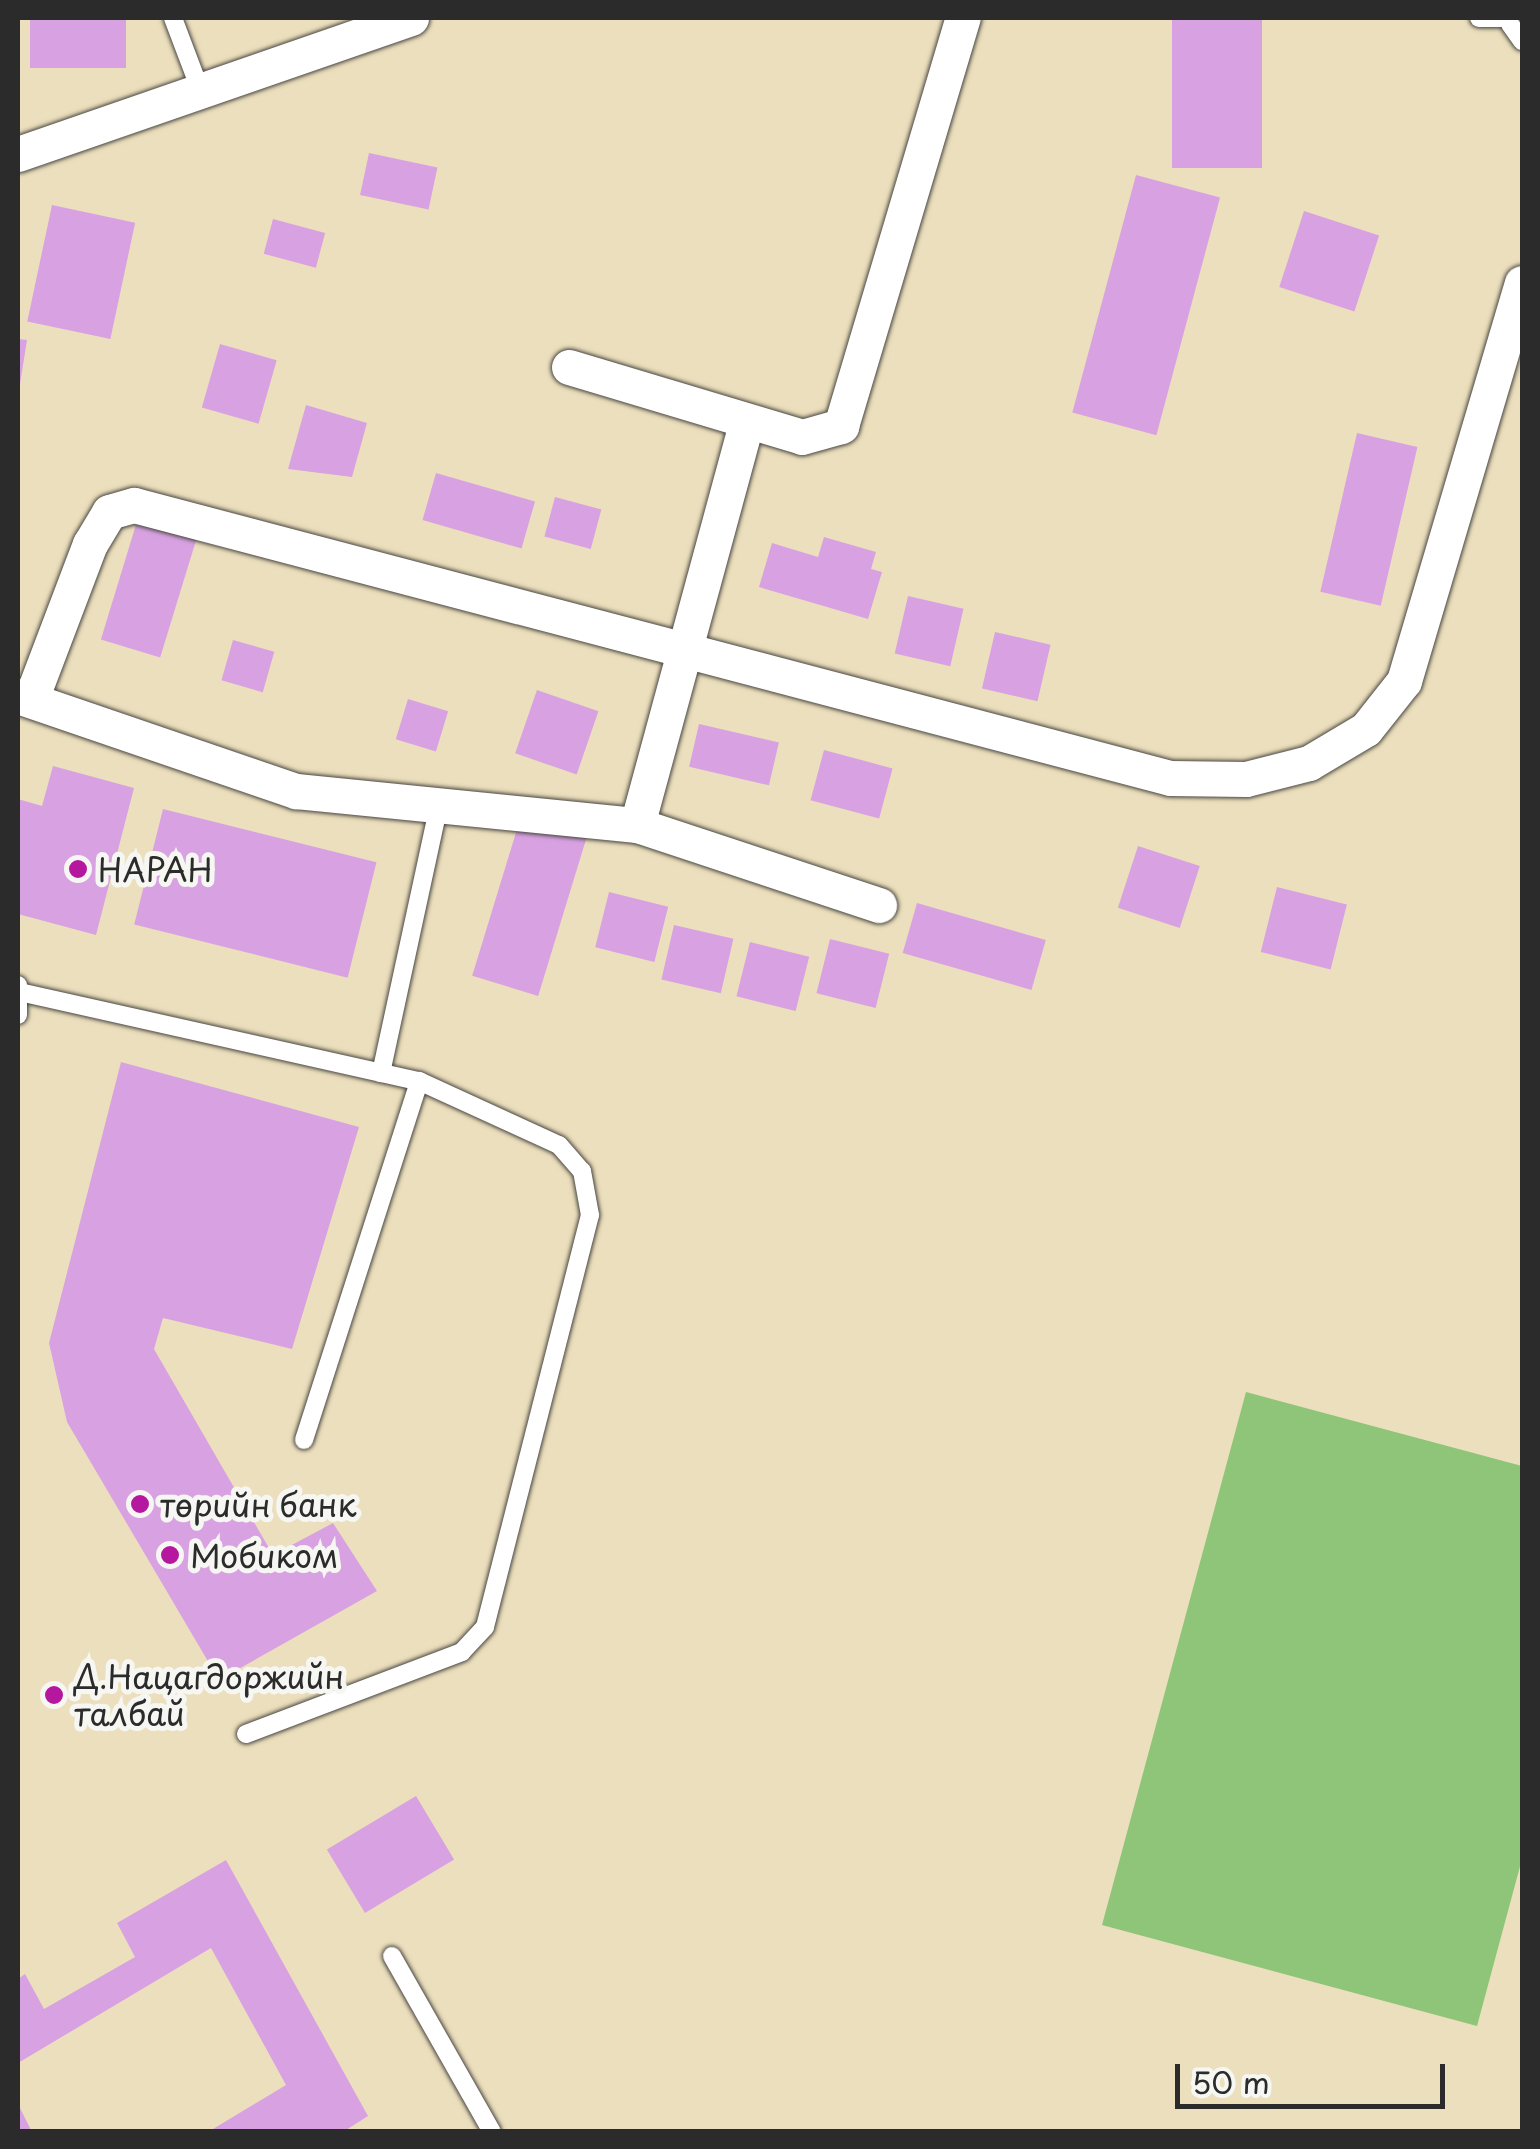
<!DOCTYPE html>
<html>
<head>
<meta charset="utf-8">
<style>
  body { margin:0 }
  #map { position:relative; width:1540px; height:2149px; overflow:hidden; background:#ecdfbd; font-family:"Playpen Sans",sans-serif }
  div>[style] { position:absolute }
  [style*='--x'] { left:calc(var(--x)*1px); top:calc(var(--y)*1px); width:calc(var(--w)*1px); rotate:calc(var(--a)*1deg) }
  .green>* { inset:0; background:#8ec578 }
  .building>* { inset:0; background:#d8a2e2; transform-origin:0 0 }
  .roads { filter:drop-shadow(0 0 2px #484641) drop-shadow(0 0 2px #484641) }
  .service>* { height:18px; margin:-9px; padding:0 9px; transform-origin:9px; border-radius:9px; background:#fff }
  .minor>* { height:35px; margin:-17.5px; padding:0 17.5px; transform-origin:17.5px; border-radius:17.5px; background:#fff }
  .dots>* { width:28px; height:28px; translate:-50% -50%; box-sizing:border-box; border:5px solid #f6f6f2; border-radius:50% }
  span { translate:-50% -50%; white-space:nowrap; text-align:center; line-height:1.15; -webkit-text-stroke:10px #f6f6f2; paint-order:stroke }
  .poi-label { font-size:32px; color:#2b2b2b }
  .left { translate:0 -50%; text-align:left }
  .frame { position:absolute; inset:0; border:20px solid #2b2b2b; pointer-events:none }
  .scale { position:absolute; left:1175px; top:2064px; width:270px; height:45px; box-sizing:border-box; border:5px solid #2b2b2b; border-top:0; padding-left:12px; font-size:30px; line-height:35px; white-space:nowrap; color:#2b2b2b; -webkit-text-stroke:8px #f6f6f2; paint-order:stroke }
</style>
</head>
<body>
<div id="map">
  <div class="green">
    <i style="clip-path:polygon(1246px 1392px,1522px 1466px,1522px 1859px,1477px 2026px,1102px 1925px)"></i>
  </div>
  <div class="building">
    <i style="left:30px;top:18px;width:96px;height:50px"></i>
    <i style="left:1172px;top:18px;width:90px;height:150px"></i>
    <i style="left:369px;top:153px;width:70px;height:43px;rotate:12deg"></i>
    <i style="left:1136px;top:175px;width:87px;height:246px;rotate:15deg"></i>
    <i style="left:52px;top:205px;width:85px;height:119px;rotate:12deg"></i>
    <i style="left:1304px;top:211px;width:79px;height:80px;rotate:18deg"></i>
    <i style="left:273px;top:219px;width:54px;height:36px;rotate:15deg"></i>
    <i style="clip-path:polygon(18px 339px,27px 340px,20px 384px,18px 384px)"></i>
    <i style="left:220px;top:344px;width:59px;height:66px;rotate:16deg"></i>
    <i style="clip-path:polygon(306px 405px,367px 423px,352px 477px,288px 469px)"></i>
    <i style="left:1357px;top:433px;width:62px;height:163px;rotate:13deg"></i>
    <i style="left:436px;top:473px;width:103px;height:49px;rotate:16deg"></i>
    <i style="left:555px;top:497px;width:48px;height:41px;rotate:15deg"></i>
    <i style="left:138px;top:518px;width:62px;height:127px;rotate:17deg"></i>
    <i style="clip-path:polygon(824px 537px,876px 552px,871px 569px,882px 572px,868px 619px,759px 587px,772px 543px,818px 557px)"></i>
    <i style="left:908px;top:596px;width:57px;height:59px;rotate:13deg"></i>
    <i style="left:995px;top:632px;width:57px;height:58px;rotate:13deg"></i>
    <i style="left:233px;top:640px;width:43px;height:42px;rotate:16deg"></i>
    <i style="left:537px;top:690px;width:65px;height:67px;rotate:19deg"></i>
    <i style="left:408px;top:699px;width:42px;height:42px;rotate:17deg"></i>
    <i style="left:699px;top:724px;width:82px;height:44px;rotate:13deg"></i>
    <i style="left:824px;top:750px;width:71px;height:52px;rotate:15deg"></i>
    <i style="clip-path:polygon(53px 766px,134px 788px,96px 935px,18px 914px,18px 799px,42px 806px)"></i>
    <i style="left:163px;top:809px;width:220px;height:119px;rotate:14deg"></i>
    <i style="left:521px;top:816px;width:69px;height:167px;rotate:17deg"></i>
    <i style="left:1138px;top:846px;width:65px;height:65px;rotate:18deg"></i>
    <i style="left:1277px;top:887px;width:72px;height:67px;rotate:14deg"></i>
    <i style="left:609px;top:892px;width:61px;height:57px;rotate:14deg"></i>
    <i style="left:917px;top:903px;width:134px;height:52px;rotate:16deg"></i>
    <i style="left:674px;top:925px;width:61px;height:56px;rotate:13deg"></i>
    <i style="left:830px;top:939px;width:61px;height:56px;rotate:14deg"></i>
    <i style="left:750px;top:942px;width:61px;height:56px;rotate:14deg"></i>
    <i style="clip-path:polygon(121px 1062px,359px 1127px,292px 1349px,163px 1318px,154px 1349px,273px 1555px,333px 1523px,377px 1591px,219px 1680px,67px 1422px,49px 1343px)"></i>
    <i style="left:416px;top:1796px;width:74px;height:104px;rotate:59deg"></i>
    <i style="clip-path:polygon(226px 1860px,368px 2116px,343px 2132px,208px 2132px,286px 2085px,211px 1948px,18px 2063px,18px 1979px,25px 1974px,44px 2009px,135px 1957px,117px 1923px)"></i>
    <i style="clip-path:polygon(18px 2104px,32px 2132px,18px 2132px)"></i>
  </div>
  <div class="roads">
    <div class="service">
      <i style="--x:173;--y:18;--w:79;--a:69.3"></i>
      <i style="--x:1479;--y:18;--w:30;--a:0"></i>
      <i style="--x:1510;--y:24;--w:21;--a:55"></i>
      <i style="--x:18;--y:985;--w:30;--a:90"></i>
      <i style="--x:24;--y:993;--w:405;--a:12.6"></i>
      <i style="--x:419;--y:1081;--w:154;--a:24.6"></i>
      <i style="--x:559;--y:1145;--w:35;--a:49"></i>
      <i style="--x:582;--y:1171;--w:45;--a:79.7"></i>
      <i style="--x:590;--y:1215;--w:425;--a:104.3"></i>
      <i style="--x:485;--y:1627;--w:34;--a:133"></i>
      <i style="--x:462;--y:1652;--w:231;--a:159.2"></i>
      <i style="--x:381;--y:1073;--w:274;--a:-77.8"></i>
      <i style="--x:304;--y:1440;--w:377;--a:-72.2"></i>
      <i style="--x:392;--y:1956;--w:202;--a:60.4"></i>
    </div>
    <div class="minor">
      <i style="--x:18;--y:154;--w:416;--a:-19.1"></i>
      <i style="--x:569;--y:367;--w:243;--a:16.7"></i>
      <i style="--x:802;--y:437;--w:41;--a:-15.8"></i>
      <i style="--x:841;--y:426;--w:426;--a:-73.4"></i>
      <i style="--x:18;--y:696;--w:294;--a:18.9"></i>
      <i style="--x:296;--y:791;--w:343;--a:5.7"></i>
      <i style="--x:637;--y:825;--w:255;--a:18.3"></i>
      <i style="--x:31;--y:699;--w:166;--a:-69.2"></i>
      <i style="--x:90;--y:544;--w:37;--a:-59"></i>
      <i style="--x:109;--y:512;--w:26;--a:-16"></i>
      <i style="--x:134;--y:505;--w:1071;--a:14.76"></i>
      <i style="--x:1170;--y:778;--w:76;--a:0.8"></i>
      <i style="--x:1246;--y:779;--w:65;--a:-14.3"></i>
      <i style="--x:1309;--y:763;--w:66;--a:-30.8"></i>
      <i style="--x:1366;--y:729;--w:61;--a:-51.6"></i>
      <i style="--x:1404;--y:681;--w:415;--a:-73.5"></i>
      <i style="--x:637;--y:825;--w:416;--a:-74.8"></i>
    </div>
  </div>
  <div class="dots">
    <i style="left:78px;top:869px;background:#b5179e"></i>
    <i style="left:140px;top:1504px;background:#b5179e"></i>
    <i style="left:170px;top:1555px;background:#b5179e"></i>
    <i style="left:54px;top:1695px;background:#b5179e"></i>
  </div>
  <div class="poi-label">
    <span class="left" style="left:98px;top:869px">НАРАН</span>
    <span class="left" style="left:160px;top:1504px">төрийн банк</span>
    <span class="left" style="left:190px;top:1555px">Мобиком</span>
    <span class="left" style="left:74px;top:1695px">Д.Нацагдоржийн<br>талбай</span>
  </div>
  <div class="frame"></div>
  <div class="scale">50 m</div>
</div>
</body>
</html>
